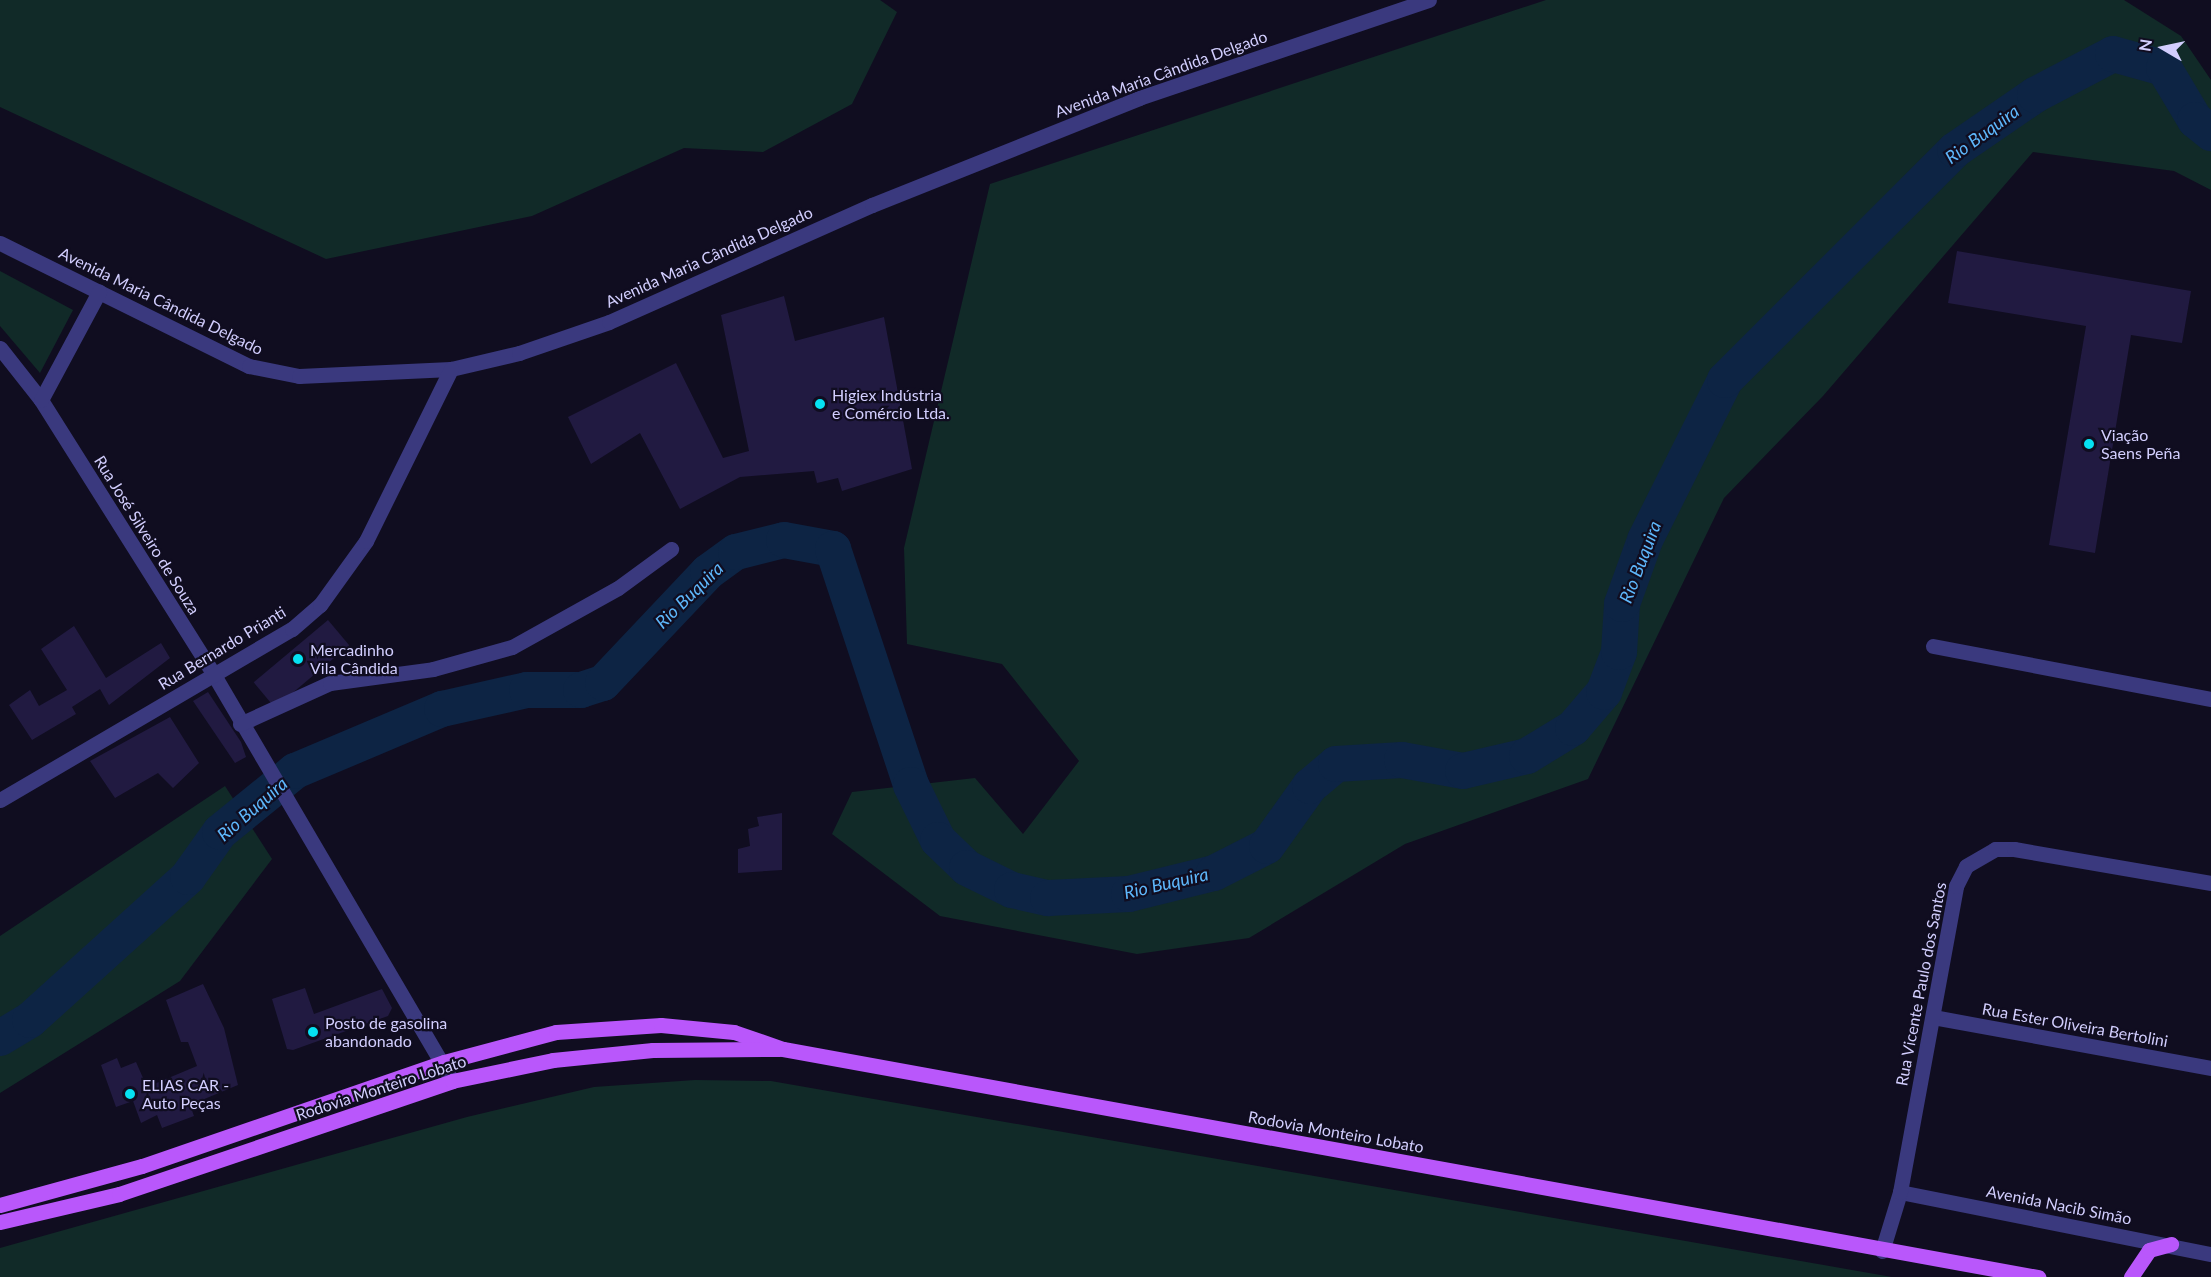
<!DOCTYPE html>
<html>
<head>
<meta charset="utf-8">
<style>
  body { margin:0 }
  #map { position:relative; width:2211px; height:1277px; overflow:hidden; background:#100d20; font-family:Lato,sans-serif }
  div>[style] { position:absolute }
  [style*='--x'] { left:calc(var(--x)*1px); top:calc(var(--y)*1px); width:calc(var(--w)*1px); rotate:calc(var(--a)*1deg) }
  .green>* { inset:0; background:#112a28 }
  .river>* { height:36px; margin:-18px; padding:0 18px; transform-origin:18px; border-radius:18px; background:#0d2444 }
  .building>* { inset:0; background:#211a41; transform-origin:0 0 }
  .minor>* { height:15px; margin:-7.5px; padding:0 7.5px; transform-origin:7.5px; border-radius:7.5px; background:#3a397e }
  .major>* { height:15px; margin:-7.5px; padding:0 7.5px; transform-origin:7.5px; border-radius:7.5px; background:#b957fb }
  .dots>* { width:16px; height:16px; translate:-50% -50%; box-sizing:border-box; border:3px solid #100d20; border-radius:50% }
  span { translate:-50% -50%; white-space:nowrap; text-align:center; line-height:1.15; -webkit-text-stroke:4.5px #100d20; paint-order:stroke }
  .street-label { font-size:16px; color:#d2cefe }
  .poi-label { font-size:16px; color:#d2cefe }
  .left { translate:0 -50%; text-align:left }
  .water-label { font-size:18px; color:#5eb7fb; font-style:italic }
  .north { position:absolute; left:2133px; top:18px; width:60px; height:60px; -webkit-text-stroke:4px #100d20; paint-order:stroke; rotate:279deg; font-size:16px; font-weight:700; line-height:24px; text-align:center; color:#d2cefe }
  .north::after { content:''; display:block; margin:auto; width:21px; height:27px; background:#d2cefe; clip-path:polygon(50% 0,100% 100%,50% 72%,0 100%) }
</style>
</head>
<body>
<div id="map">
  <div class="green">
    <i style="clip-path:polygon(0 0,880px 0,897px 12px,852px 104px,763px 152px,684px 148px,532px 216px,326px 259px,0 107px)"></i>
    <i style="clip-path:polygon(1546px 0,2124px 0,2181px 36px,2211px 80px,2211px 190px,2174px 171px,2033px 152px,1823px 396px,1724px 498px,1588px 779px,1405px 844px,1249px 938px,1137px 954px,940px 916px,832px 834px,852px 792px,975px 778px,1023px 834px,1079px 761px,1002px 664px,907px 644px,904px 548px,990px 184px)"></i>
    <i style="clip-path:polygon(0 271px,73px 310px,40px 373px,0 326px)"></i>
    <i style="clip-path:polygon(225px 786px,272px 859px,180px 981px,0 1093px,0 936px)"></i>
    <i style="clip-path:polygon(695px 1080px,771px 1081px,1892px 1277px,0 1277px,0 1248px,467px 1117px,594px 1087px)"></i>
  </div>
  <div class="river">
    <i style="--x:0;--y:1038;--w:35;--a:-31"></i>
    <i style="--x:30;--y:1020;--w:213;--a:-42.1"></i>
    <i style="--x:188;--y:877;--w:55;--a:-54.6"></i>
    <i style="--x:220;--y:832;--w:97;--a:-39.1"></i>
    <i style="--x:295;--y:771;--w:160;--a:-22.9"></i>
    <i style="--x:442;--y:709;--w:87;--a:-12.6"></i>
    <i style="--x:527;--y:690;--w:54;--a:0"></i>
    <i style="--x:581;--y:690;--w:23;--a:-18"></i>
    <i style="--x:603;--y:683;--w:153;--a:-46.6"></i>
    <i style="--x:708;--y:572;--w:34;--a:-36"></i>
    <i style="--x:736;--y:552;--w:49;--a:-14"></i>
    <i style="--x:784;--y:540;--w:50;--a:10.4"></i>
    <i style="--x:833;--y:549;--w:249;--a:71.7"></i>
    <i style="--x:911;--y:785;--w:61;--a:63.9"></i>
    <i style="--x:938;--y:840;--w:40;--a:44"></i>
    <i style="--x:967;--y:868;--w:50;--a:26.1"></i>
    <i style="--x:1012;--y:890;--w:37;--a:13"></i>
    <i style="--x:1048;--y:898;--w:81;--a:-2.8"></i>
    <i style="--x:1129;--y:894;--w:88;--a:-13.9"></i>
    <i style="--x:1214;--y:873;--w:59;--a:-27"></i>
    <i style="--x:1267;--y:846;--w:74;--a:-54.4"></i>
    <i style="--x:1310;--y:786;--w:34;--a:-40"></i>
    <i style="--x:1336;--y:764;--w:66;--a:-3.5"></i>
    <i style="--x:1402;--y:760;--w:62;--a:10.2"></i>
    <i style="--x:1463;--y:771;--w:66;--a:-13.2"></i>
    <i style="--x:1527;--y:756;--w:54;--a:-31.3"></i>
    <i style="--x:1573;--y:728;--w:48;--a:-49.3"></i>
    <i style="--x:1604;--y:692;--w:43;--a:-69.4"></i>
    <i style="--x:1619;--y:652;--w:48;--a:-86.4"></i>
    <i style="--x:1622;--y:604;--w:68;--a:-70.2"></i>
    <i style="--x:1645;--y:540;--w:179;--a:-63.4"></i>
    <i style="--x:1725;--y:380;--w:325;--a:-45"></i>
    <i style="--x:1955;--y:150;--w:97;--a:-34.5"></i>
    <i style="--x:2035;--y:95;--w:88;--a:-27.7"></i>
    <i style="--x:2113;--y:54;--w:53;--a:15.4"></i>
    <i style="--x:2164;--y:68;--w:61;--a:59.2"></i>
    <i style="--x:2195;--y:120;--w:21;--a:39"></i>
  </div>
  <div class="building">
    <i style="clip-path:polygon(1957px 251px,2191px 291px,2182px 343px,2131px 335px,2095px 553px,2049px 545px,2086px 326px,1948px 303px)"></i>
    <i style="clip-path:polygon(784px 296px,795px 341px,884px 317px,912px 469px,842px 491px,838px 478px,817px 483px,814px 471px,740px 477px,680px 509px,640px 433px,591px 464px,568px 417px,676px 363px,723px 458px,749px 451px,721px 315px)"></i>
    <i style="left:328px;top:620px;width:33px;height:97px;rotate:50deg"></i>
    <i style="clip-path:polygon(74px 626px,106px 678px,161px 643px,170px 658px,109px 705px,100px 689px,72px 707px,76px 714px,32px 740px,9px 705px,30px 690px,39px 706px,67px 690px,41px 649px)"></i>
    <i style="clip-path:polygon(208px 692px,241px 742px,246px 757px,235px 763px,193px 701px)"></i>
    <i style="clip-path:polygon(170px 717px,199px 763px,173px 788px,158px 773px,115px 798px,90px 761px)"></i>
    <i style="clip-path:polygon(782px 813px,782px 870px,738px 873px,738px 849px,750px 846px,748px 829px,759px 826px,757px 817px)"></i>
    <i style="clip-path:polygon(203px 984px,224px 1028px,238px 1085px,190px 1105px,194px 1116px,162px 1128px,157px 1115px,141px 1123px,133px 1101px,116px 1107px,101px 1065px,117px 1058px,121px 1068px,136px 1062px,147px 1087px,197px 1066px,188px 1042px,181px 1042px,166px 1000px)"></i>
    <i style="clip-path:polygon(305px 988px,314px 1014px,382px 989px,392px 1008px,388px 1016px,293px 1050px,287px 1049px,272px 999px)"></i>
  </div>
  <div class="minor">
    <i style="--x:0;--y:243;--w:278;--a:26.3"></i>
    <i style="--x:249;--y:366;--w:51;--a:11.3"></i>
    <i style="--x:299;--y:376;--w:152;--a:-2.6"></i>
    <i style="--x:451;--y:369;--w:70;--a:-13.2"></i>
    <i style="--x:519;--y:353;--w:95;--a:-19"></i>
    <i style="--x:609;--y:322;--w:288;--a:-24"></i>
    <i style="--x:872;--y:205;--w:288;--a:-21.8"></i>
    <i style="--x:1139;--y:98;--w:306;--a:-18.7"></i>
    <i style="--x:0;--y:348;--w:66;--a:51.7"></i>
    <i style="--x:41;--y:400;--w:325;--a:57.8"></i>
    <i style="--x:214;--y:675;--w:471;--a:59.6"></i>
    <i style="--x:41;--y:400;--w:123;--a:-61.8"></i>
    <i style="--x:1933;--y:646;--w:283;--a:10.8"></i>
    <i style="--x:240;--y:724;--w:99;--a:-24.5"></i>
    <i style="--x:330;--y:683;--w:104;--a:-7.7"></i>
    <i style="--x:433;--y:669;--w:82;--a:-15.6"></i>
    <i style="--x:512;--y:647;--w:121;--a:-29.1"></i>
    <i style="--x:618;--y:588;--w:66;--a:-36.3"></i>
    <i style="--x:0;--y:800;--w:338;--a:-30.4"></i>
    <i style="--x:292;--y:629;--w:37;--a:-41"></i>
    <i style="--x:320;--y:605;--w:79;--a:-54.3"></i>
    <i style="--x:366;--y:541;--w:192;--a:-63.7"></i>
    <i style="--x:1933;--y:1017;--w:283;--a:10.4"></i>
    <i style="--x:1900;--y:1192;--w:317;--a:11.3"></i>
    <i style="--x:1882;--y:1251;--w:62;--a:-73"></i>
    <i style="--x:1900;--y:1192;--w:311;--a:-79.6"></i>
    <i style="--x:1956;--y:886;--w:22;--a:-63"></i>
    <i style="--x:1966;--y:866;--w:34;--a:-30"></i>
    <i style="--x:1995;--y:849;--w:19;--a:0"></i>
    <i style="--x:2014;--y:849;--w:200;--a:9.8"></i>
  </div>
  <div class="major">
    <i style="--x:0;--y:1205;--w:147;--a:-15.4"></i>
    <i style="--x:142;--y:1166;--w:319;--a:-19"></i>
    <i style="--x:444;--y:1062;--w:116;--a:-15"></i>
    <i style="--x:556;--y:1032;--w:105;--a:-3.8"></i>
    <i style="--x:661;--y:1025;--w:73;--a:5.5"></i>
    <i style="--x:734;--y:1032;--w:52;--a:19.1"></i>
    <i style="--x:783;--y:1049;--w:1276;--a:10.3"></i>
    <i style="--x:0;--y:1222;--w:122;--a:-13.2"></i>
    <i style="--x:119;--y:1194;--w:352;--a:-18.7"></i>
    <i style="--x:452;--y:1081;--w:103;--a:-11.7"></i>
    <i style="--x:553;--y:1060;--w:100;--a:-5.7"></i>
    <i style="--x:653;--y:1050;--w:126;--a:-0.5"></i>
    <i style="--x:2131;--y:1277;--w:32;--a:-56"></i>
    <i style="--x:2149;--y:1250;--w:23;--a:-15"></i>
  </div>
  <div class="dots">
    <i style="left:820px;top:404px;background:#05e1f2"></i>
    <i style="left:2089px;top:444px;background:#05e1f2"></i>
    <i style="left:298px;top:659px;background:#05e1f2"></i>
    <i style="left:313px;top:1032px;background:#05e1f2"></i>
    <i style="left:130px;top:1094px;background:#05e1f2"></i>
  </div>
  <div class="street-label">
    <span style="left:1161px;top:74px;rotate:-20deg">Avenida Maria Cândida Delgado</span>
    <span style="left:709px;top:257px;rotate:-24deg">Avenida Maria Cândida Delgado</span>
    <span style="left:161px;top:301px;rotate:26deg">Avenida Maria Cândida Delgado</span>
    <span style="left:147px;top:535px;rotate:58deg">Rua José Silveiro de Souza</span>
    <span style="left:222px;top:648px;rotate:-31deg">Rua Bernardo Prianti</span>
    <span style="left:1921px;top:984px;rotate:-79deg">Rua Vicente Paulo dos Santos</span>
    <span style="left:2075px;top:1025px;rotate:10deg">Rua Ester Oliveira Bertolini</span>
    <span style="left:381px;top:1088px;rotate:-18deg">Rodovia Monteiro Lobato</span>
    <span style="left:1336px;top:1132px;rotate:10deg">Rodovia Monteiro Lobato</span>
    <span style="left:2059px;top:1205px;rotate:11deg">Avenida Nacib Simão</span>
  </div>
  <div class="poi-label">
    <span class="left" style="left:832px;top:404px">Higiex Indústria<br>e Comércio Ltda.</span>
    <span class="left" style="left:2101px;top:444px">Viação<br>Saens Peña</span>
    <span class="left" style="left:310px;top:659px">Mercadinho<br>Vila Cândida</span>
    <span class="left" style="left:325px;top:1032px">Posto de gasolina<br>abandonado</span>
    <span class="left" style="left:142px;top:1094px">ELIAS CAR -<br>Auto Peças</span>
  </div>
  <div class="water-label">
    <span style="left:1982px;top:134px;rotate:-36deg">Rio Buquira</span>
    <span style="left:1640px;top:562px;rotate:-69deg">Rio Buquira</span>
    <span style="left:689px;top:595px;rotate:-44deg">Rio Buquira</span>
    <span style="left:252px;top:809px;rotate:-41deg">Rio Buquira</span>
    <span style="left:1166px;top:883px;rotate:-13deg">Rio Buquira</span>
  </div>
  <div class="north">N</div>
</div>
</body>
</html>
